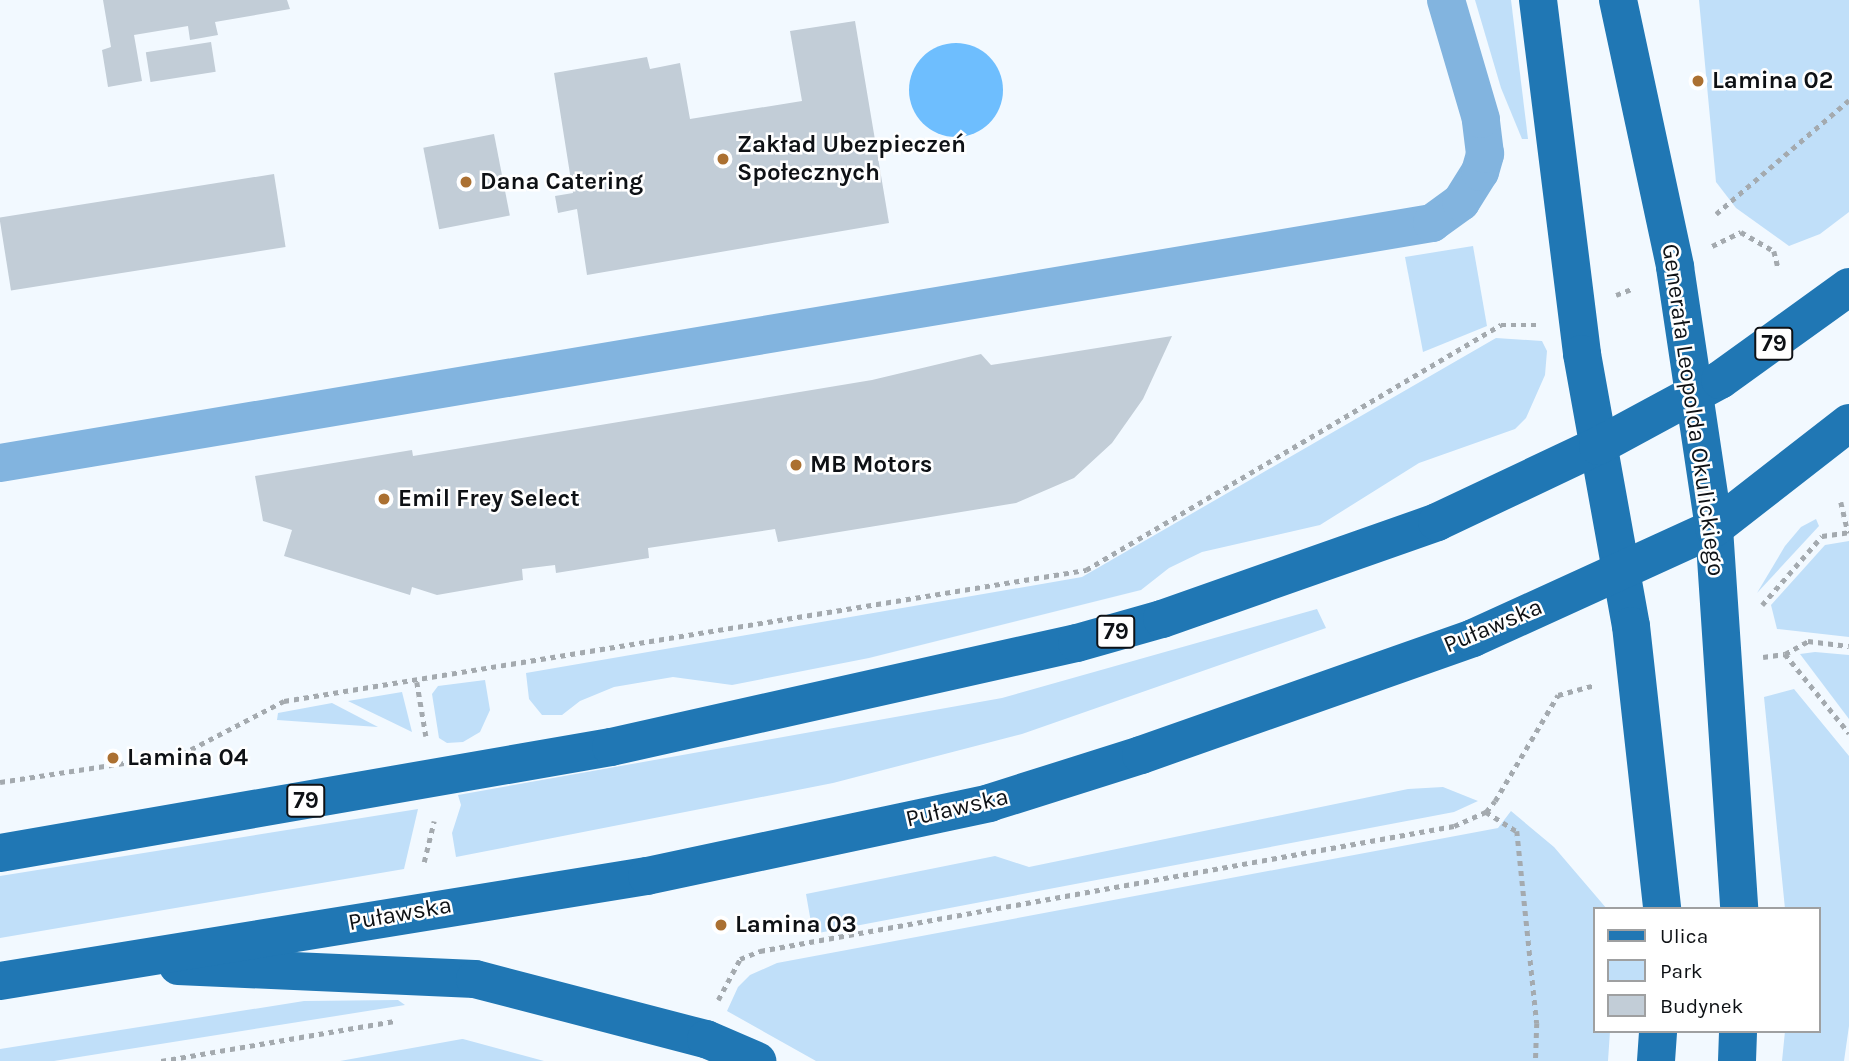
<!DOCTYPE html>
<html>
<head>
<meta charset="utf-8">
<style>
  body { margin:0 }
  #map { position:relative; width:1849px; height:1061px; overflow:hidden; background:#f2f9ff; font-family:Karla,sans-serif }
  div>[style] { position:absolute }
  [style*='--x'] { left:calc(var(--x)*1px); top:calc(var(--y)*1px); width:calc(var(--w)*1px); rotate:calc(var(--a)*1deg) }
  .green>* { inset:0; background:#c0dff9 }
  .water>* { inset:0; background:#6ebefe }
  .round { border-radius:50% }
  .building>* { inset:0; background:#c2cdd7; transform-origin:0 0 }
  .path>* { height:4.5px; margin-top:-2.25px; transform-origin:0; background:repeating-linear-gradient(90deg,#a4aaaf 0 5px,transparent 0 10px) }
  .minor>* { height:38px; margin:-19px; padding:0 19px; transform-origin:19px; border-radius:19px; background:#82b4df }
  .major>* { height:38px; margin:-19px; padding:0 19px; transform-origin:19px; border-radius:19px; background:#2077b4 }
  .dots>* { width:19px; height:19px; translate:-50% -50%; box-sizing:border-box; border:4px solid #fff; border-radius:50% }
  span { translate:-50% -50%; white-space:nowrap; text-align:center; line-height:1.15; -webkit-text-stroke:5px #fff; paint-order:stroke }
  .shield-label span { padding:2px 5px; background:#fff; border:2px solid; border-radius:5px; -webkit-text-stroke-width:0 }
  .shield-label { font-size:23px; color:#0e1115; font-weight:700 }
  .poi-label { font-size:24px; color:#0e1115; font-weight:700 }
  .left { translate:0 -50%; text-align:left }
  .street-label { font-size:24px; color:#0e1115 }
  .legend { position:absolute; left:1593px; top:907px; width:228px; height:126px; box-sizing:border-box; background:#fff; border:2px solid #9fa0a1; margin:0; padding:9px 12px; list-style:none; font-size:21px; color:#0e1115 }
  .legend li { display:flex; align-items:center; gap:14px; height:35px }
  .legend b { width:35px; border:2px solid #9fa0a1 }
</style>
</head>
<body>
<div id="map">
  <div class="green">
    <i style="clip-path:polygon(1475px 0,1511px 0,1528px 139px,1522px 139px,1501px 88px)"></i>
    <i style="clip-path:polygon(1699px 0,1849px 0,1849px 212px,1820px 234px,1789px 246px,1736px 208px,1716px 182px)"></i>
    <i style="clip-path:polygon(1473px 246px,1487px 326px,1423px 352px,1405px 257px)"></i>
    <i style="clip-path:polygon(1496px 338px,1542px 341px,1547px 351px,1545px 375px,1526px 418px,1515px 429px,1419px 463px,1320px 525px,1202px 552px,1169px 568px,1141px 590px,869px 658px,732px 685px,673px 677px,614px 687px,580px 701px,562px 715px,542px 715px,529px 699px,526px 673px,1082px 577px)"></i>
    <i style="clip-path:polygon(1816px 519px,1819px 526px,1757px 593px,1785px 546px,1801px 527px)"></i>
    <i style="clip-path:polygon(1849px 541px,1849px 637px,1777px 629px,1771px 605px,1825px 545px)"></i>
    <i style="clip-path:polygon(1317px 609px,1326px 628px,1022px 734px,833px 783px,456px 857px,452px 833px,461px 805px,458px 795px,1002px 698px)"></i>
    <i style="clip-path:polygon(1815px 652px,1849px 655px,1849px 719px,1800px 654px)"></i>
    <i style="clip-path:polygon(485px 680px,490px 710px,480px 732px,463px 742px,447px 743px,439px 738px,432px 694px,438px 686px)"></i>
    <i style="clip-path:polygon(1794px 689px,1849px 756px,1849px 1026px,1844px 1061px,1782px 1061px,1785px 1031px,1819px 1031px,1819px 909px,1785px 909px,1764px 697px)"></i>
    <i style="clip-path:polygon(402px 692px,412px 732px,348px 701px)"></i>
    <i style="clip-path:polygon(332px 703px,378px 727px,277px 720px,278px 713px)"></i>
    <i style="clip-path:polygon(1443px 787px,1478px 801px,1454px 812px,813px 934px,806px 894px,995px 856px,1029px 867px,1408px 789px)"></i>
    <i style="clip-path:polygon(418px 809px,404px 869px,0 938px,0 876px)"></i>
    <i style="clip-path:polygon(1511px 811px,1554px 847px,1607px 909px,1595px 909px,1595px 1031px,1610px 1031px,1608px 1061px,816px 1061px,727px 1011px,738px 987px,750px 975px,777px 963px,1498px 828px)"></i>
    <i style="clip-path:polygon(398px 1000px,405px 1005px,54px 1061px,0 1061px,0 1049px,304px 1001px)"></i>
    <i style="clip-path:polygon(463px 1039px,544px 1061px,340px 1061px,462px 1039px)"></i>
  </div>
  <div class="water">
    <i class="round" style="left:909px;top:43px;width:94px;height:94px"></i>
  </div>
  <div class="building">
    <i style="clip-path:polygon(103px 0,287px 0,290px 9px,215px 22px,218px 35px,190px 40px,188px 26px,134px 35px,142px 81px,108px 87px,102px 50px,111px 47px)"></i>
    <i style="clip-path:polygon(855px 21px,889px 223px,587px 275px,577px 209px,558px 213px,555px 196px,573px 193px,554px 73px,647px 57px,650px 69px,680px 63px,690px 119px,802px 101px,790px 31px)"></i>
    <i style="left:211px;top:42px;width:30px;height:66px;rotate:81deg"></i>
    <i style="left:494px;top:134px;width:83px;height:72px;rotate:79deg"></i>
    <i style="left:274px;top:174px;width:74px;height:278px;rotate:81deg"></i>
    <i style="clip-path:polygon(1172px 336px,1143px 399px,1112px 443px,1074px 478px,1016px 503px,778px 542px,775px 529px,648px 548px,649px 558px,556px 573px,555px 565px,522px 569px,523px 580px,437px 595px,412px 587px,410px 595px,284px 556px,292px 530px,263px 521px,255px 476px,412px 450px,413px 456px,872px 380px,981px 354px,991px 365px)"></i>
  </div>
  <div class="path">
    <i style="--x:1716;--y:214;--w:175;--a:-40.6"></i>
    <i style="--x:1712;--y:246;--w:32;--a:-26"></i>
    <i style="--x:1741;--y:232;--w:38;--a:30"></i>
    <i style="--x:1774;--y:251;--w:16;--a:76"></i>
    <i style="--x:1616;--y:295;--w:19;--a:-21"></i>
    <i style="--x:1841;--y:502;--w:32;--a:77"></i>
    <i style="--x:1762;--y:605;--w:91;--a:-49"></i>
    <i style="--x:1822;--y:536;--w:27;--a:-8"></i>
    <i style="--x:1785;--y:654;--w:102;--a:51"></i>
    <i style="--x:1763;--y:657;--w:22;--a:-8"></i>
    <i style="--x:1785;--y:654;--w:26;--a:-29"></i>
    <i style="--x:1808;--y:641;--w:41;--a:7"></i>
    <i style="--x:417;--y:682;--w:55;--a:80.5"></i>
    <i style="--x:0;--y:782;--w:184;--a:-8.7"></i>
    <i style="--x:182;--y:754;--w:115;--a:-27.5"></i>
    <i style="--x:284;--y:701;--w:813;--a:-9.28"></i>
    <i style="--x:1086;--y:570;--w:482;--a:-30.6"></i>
    <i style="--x:1501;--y:325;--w:37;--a:0"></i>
    <i style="--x:1486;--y:812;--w:36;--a:32"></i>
    <i style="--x:1517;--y:831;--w:193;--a:84.1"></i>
    <i style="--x:1537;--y:1023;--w:38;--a:92"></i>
    <i style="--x:424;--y:862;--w:42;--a:-76.3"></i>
    <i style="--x:718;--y:1000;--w:47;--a:-61.8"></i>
    <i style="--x:740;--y:959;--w:22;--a:-22"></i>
    <i style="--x:760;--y:951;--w:705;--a:-10.21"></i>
    <i style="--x:1454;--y:826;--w:35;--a:-24"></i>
    <i style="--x:1486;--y:812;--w:14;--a:-51"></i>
    <i style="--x:1495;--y:801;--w:123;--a:-59.3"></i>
    <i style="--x:1558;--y:695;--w:38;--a:-15"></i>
    <i style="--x:161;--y:1061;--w:237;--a:-9.7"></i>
  </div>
  <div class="minor">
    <i style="--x:0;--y:463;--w:1452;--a:-9.51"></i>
    <i style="--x:1432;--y:223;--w:36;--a:-36"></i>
    <i style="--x:1461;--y:202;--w:36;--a:-58"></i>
    <i style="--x:1480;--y:172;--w:19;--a:-74"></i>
    <i style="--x:1485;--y:154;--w:35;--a:-97"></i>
    <i style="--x:1481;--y:119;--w:124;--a:-106.4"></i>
  </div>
  <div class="major">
    <i style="--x:1538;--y:0;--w:357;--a:82.9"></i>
    <i style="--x:1582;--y:354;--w:276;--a:79.8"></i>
    <i style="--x:1631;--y:626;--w:285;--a:83.7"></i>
    <i style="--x:1618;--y:0;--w:273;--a:77.9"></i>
    <i style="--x:1675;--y:267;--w:264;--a:81.5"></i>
    <i style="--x:1714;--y:528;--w:382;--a:86.2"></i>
    <i style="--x:0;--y:853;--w:620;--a:-9.84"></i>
    <i style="--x:611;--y:747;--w:477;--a:-12.6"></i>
    <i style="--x:1077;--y:643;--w:88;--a:-15.8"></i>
    <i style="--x:1162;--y:619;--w:292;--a:-19.4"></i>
    <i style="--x:1437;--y:522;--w:178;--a:-25.3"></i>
    <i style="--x:1598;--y:446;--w:139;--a:-28.4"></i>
    <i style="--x:1720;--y:380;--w:159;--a:-35.8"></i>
    <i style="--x:178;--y:966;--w:297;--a:2.5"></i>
    <i style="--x:475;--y:979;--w:239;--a:14.6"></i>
    <i style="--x:706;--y:1039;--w:56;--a:23.3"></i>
    <i style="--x:0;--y:981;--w:655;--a:-9.22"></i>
    <i style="--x:647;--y:876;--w:350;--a:-12"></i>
    <i style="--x:989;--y:803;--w:159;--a:-17.5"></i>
    <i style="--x:1141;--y:755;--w:352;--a:-19.4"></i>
    <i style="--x:1473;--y:638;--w:265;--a:-24.5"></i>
    <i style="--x:1714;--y:528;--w:171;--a:-37.9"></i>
    <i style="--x:1656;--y:1061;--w:30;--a:-86"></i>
    <i style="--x:1737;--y:1061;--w:30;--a:-88"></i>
  </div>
  <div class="dots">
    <i style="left:1698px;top:81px;background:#ab7031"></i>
    <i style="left:723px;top:159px;background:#ab7031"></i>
    <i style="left:466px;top:182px;background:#ab7031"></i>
    <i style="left:796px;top:465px;background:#ab7031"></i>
    <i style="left:384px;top:499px;background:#ab7031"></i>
    <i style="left:113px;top:758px;background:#ab7031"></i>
    <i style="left:721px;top:925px;background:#ab7031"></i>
  </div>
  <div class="shield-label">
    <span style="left:1774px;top:344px">79</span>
    <span style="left:1116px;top:632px">79</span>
    <span style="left:306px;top:801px">79</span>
  </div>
  <div class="poi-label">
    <span class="left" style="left:1712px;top:81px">Lamina 02</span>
    <span class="left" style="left:737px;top:159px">Zakład Ubezpieczeń<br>Społecznych</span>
    <span class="left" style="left:480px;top:182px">Dana Catering</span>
    <span class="left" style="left:810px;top:465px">MB Motors</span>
    <span class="left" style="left:398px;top:499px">Emil Frey Select</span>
    <span class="left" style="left:127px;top:758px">Lamina 04</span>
    <span class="left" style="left:735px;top:925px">Lamina 03</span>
  </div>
  <div class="street-label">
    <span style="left:1693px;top:410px;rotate:82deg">Generała Leopolda Okulickiego</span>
    <span style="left:1493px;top:626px;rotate:-23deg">Puławska</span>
    <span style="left:957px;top:808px;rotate:-13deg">Puławska</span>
    <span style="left:400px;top:914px;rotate:-10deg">Puławska</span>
  </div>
  <ul class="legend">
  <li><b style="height:9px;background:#2077b4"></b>Ulica</li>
  <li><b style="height:19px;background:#c0dff9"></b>Park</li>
  <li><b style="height:19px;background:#c2cdd7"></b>Budynek</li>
  </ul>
</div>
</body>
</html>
